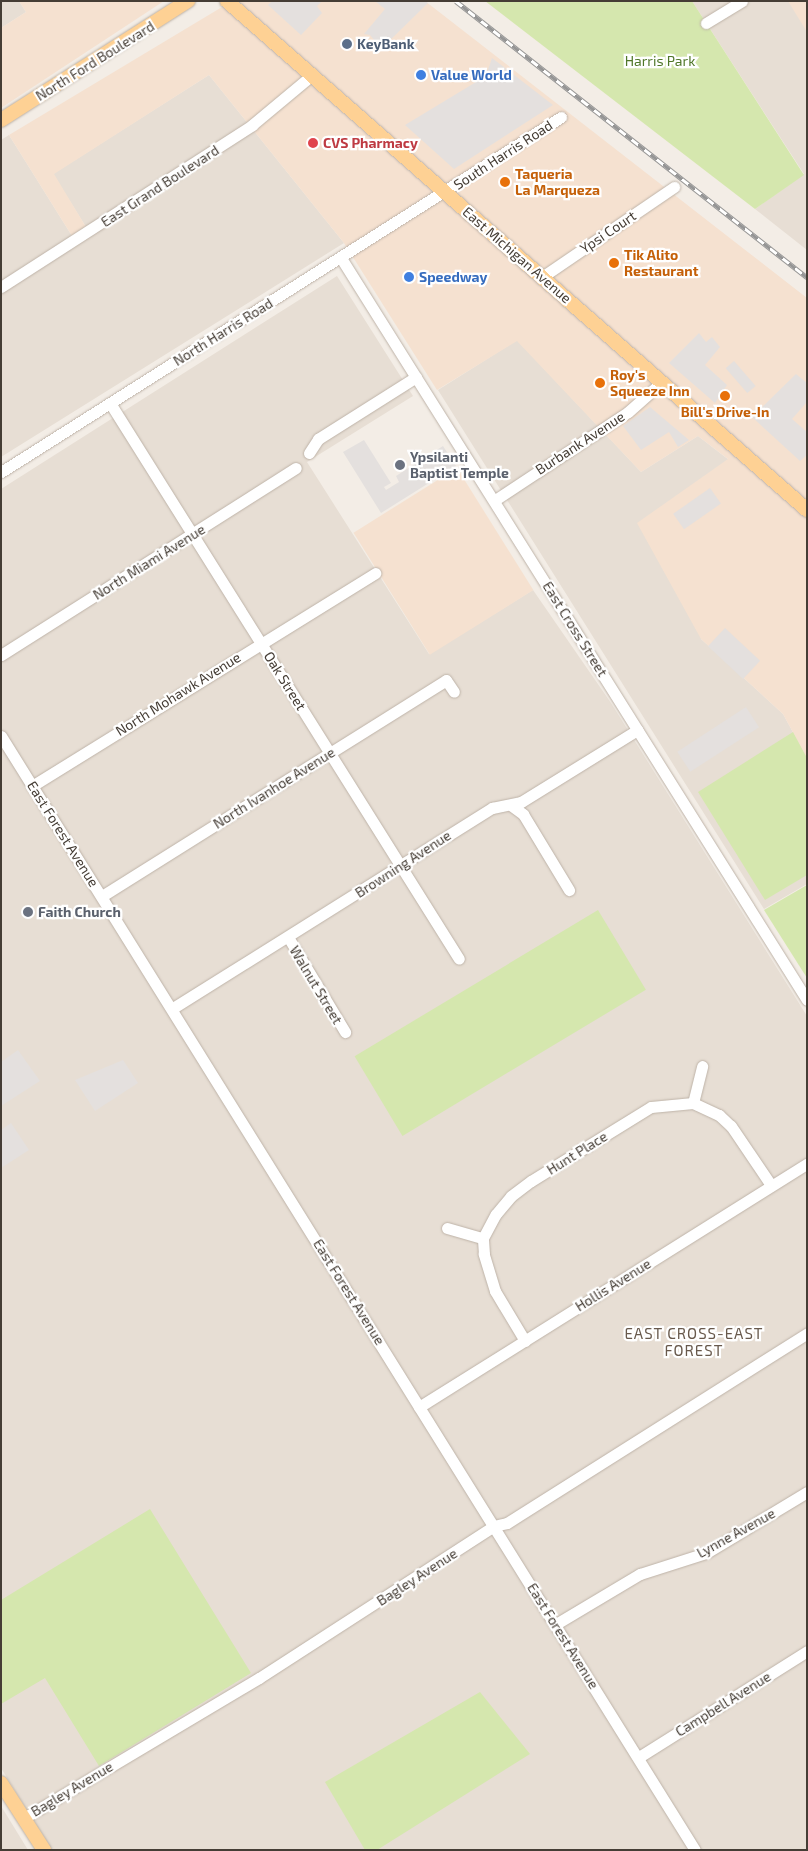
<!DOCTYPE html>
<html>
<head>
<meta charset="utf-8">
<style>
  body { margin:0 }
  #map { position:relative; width:808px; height:1851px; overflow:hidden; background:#f3ede6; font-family:"Exo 2",sans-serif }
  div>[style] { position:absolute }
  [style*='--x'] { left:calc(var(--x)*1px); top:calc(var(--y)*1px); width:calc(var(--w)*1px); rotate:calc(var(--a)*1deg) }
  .residential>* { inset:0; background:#e7ded4 }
  .commercial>* { inset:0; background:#f5e1d0; transform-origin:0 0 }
  .green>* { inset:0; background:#d5e7ae; transform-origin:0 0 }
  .parking>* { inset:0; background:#e4e0de; transform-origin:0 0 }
  .roads { filter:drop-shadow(0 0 1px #beb3a8) drop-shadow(0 0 1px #beb3a8) }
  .minor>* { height:11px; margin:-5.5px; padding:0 5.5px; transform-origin:5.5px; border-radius:5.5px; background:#fff }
  .major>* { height:14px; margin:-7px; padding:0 7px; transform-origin:7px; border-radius:7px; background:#fed194 }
  .rail>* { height:4.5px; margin-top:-2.25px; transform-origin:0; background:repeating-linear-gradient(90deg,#fff 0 8px,#959595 0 16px); box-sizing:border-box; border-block:1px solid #959595 }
  .dots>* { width:14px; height:14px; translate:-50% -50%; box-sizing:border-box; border:2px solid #fff; border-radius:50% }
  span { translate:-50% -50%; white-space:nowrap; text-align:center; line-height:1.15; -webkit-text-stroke:4.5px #fff; paint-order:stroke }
  .service-label { font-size:14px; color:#4e5e75; font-weight:700 }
  .left { translate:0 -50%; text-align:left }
  .street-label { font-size:14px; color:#453d35 }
  .park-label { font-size:14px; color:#507729 }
  .shop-label { font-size:14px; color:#366cbe; font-weight:700 }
  .health-label { font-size:14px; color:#be3a42; font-weight:700 }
  .food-label { font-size:14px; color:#c56008; font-weight:700 }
  .worship-label { font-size:14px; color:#5b616d; font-weight:700 }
  .neighbourhood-label { font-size:15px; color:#68594c; letter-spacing:1px }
  .frame { position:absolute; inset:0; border:2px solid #453d35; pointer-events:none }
</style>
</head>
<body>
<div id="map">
  <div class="residential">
    <i style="clip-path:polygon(1px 1px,19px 1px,26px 12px,1px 28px)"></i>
    <i style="clip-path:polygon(692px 1px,807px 1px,807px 250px,755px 209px,804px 174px)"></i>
    <i style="clip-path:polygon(209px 75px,344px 243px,1px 457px,1px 140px,9px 135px,72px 236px,86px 227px,53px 174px)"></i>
    <i style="clip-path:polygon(337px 276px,413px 396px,307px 462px,429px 654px,533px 590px,611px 703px,807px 1016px,807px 1850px,52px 1850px,1px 1768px,1px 489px)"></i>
    <i style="clip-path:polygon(517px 340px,641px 472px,698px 436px,729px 460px,701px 639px,783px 714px,807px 758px,807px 884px,764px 909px,438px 390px)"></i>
    <i style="clip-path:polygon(1px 1806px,28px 1850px,1px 1850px)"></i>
  </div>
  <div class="commercial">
    <i style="clip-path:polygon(19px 1px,164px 1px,1px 108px,1px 28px,26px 12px)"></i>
    <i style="clip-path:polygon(232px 1px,425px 1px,807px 298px,807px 758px,783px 714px,701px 639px,637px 523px,728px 459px,698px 436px,641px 472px,517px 341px,437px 390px,344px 243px,209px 75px,54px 174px,86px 227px,72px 236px,9px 135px)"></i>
    <i style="clip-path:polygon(788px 1px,807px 1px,807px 32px)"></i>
    <i style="left:457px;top:468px;width:144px;height:122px;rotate:58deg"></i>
  </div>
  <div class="green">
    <i style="clip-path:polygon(485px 1px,692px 1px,804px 175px,755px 209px)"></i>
    <i style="clip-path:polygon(793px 732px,807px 758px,807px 875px,765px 900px,698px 792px)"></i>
    <i style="clip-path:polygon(807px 885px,807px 978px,764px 910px)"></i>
    <i style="left:598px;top:910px;width:93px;height:284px;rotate:59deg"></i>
    <i style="clip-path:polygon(150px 1509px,251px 1673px,99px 1766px,45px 1678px,1px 1704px,1px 1600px)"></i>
    <i style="clip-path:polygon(480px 1692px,530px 1754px,377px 1850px,365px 1850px,325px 1782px)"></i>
  </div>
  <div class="parking">
    <i style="clip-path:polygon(272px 1px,322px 1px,317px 6px,322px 13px,301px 35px,268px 5px)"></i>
    <i style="clip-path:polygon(375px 1px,425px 1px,428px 3px,381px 49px,370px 35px,364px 34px,385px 9px)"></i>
    <i style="clip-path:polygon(492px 58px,553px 105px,454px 169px,405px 125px,486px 76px)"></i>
    <i style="clip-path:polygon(699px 333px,706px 342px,712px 337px,720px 347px,705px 365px,727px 385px,715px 403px,669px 363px)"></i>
    <i style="left:734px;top:361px;width:33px;height:11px;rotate:49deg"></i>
    <i style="clip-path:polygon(796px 374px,807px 383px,807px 402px,792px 419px,807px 432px,807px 455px,800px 461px,752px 417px)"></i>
    <i style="clip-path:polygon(650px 407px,689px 440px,678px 447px,669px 432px,641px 450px,623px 426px)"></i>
    <i style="clip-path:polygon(364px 440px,391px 483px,384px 487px,386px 490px,399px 482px,396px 476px,443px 446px,456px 466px,381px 513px,343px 452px)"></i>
    <i style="left:710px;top:488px;width:19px;height:45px;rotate:55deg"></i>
    <i style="left:725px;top:628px;width:48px;height:25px;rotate:43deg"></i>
    <i style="left:746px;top:707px;width:24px;height:82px;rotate:57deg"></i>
    <i style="clip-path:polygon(18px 1050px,40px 1081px,1px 1106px,1px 1062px)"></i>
    <i style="clip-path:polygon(123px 1060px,138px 1083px,95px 1111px,75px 1080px)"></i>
    <i style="clip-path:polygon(11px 1123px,29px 1150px,1px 1168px,1px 1130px)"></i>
  </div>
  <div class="roads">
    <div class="minor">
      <i style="--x:706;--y:23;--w:42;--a:-31.4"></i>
      <i style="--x:341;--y:258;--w:876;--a:57.87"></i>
      <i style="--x:542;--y:277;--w:160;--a:-34.3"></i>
      <i style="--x:1;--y:287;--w:299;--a:-32.8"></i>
      <i style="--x:252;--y:125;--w:78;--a:-39.8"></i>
      <i style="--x:110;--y:403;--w:656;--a:57.88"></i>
      <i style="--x:309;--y:453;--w:17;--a:-57"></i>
      <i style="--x:318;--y:439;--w:116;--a:-32.3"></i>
      <i style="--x:1;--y:472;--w:663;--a:-32.37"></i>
      <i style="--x:495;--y:500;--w:159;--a:-33.5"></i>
      <i style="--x:628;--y:412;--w:45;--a:-41.4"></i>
      <i style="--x:1;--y:655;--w:349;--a:-32.4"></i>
      <i style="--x:1;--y:736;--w:1312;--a:58.08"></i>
      <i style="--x:32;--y:786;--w:404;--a:-31.8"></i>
      <i style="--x:512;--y:806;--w:14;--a:36"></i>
      <i style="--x:523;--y:814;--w:89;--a:58.8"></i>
      <i style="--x:102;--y:896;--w:406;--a:-32.1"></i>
      <i style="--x:446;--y:680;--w:14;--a:56"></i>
      <i style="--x:288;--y:937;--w:111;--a:59"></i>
      <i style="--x:173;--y:1008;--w:377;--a:-32.1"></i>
      <i style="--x:492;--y:808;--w:30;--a:-12"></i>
      <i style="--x:521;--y:802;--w:137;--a:-31.8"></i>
      <i style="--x:693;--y:1103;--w:38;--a:-76"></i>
      <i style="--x:447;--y:1228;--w:37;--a:16"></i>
      <i style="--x:525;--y:1341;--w:58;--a:-121"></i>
      <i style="--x:495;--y:1291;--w:39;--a:-107"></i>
      <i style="--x:484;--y:1254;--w:16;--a:-94"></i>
      <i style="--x:483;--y:1238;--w:27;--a:-62"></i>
      <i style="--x:496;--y:1214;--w:23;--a:-50"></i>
      <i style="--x:511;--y:1196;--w:25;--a:-37"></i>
      <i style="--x:531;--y:1181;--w:141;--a:-31.7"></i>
      <i style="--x:651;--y:1107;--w:42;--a:-5.4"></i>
      <i style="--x:693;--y:1103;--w:29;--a:25"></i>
      <i style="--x:719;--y:1115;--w:16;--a:43"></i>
      <i style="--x:731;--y:1126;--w:71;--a:55.9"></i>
      <i style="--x:419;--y:1407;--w:458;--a:-32.1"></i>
      <i style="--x:556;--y:1624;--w:98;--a:-30.8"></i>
      <i style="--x:640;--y:1574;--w:69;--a:-17.7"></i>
      <i style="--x:706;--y:1553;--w:118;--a:-31.1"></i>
      <i style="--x:639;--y:1757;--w:199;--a:-32.2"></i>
      <i style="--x:24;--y:1818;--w:274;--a:-30.8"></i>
      <i style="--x:259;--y:1678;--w:280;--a:-32.9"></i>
      <i style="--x:494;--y:1526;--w:13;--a:-13"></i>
      <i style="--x:507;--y:1523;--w:355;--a:-32.3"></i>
    </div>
    <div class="major">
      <i style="--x:227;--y:1;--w:772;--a:41.27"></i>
      <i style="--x:1;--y:120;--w:222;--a:-32.5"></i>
      <i style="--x:1;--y:1783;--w:80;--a:57.3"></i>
    </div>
  </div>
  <div class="rail">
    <i style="--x:456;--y:1;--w:447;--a:38.2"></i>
  </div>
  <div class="dots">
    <i style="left:347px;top:44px;background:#5c6f8a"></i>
    <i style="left:421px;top:75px;background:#3f7fe0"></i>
    <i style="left:313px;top:143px;background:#e0444e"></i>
    <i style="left:505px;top:182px;background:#e8710a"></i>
    <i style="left:614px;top:263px;background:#e8710a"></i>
    <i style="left:409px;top:277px;background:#3f7fe0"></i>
    <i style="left:600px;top:383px;background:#e8710a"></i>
    <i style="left:725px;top:396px;background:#e8710a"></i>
    <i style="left:400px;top:465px;background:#6b7280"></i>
    <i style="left:28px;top:912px;background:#6b7280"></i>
  </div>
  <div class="service-label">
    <span class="left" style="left:357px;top:44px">KeyBank</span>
  </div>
  <div class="street-label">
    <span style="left:95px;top:61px;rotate:-32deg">North Ford Boulevard</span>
    <span style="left:503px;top:155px;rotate:-33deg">South Harris Road</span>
    <span style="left:160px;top:186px;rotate:-33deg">East Grand Boulevard</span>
    <span style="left:608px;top:232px;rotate:-34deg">Ypsi Court</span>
    <span style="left:517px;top:255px;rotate:41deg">East Michigan Avenue</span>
    <span style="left:223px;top:332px;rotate:-32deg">North Harris Road</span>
    <span style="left:580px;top:443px;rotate:-33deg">Burbank Avenue</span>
    <span style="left:149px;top:562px;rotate:-32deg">North Miami Avenue</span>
    <span style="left:575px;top:629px;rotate:58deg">East Cross Street</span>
    <span style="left:285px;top:681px;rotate:58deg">Oak Street</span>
    <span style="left:178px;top:694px;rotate:-32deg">North Mohawk Avenue</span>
    <span style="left:274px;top:788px;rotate:-32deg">North Ivanhoe Avenue</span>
    <span style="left:63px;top:834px;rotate:58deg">East Forest Avenue</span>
    <span style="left:403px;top:864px;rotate:-33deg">Browning Avenue</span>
    <span style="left:316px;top:985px;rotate:59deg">Walnut Street</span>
    <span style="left:577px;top:1153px;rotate:-32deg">Hunt Place</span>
    <span style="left:613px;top:1285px;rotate:-32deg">Hollis Avenue</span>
    <span style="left:349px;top:1292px;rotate:58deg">East Forest Avenue</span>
    <span style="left:736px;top:1533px;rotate:-29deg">Lynne Avenue</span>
    <span style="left:417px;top:1577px;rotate:-33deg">Bagley Avenue</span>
    <span style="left:563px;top:1636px;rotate:58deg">East Forest Avenue</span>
    <span style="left:723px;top:1704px;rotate:-32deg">Campbell Avenue</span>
    <span style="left:72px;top:1789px;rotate:-31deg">Bagley Avenue</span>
  </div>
  <div class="park-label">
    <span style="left:660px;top:61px">Harris Park</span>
  </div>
  <div class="shop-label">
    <span class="left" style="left:431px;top:75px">Value World</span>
    <span class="left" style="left:419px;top:277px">Speedway</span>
  </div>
  <div class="health-label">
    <span class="left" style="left:323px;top:143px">CVS Pharmacy</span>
  </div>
  <div class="food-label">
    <span class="left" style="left:515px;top:182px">Taqueria<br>La Marqueza</span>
    <span class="left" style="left:624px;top:263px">Tik Alito<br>Restaurant</span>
    <span class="left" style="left:610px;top:383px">Roy's<br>Squeeze Inn</span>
    <span style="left:725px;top:412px">Bill's Drive-In</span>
  </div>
  <div class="worship-label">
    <span class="left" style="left:410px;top:465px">Ypsilanti<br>Baptist Temple</span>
    <span class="left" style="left:38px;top:912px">Faith Church</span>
  </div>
  <div class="neighbourhood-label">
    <span style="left:694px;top:1342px">EAST CROSS-EAST<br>FOREST</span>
  </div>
  <div class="frame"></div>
</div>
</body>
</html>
